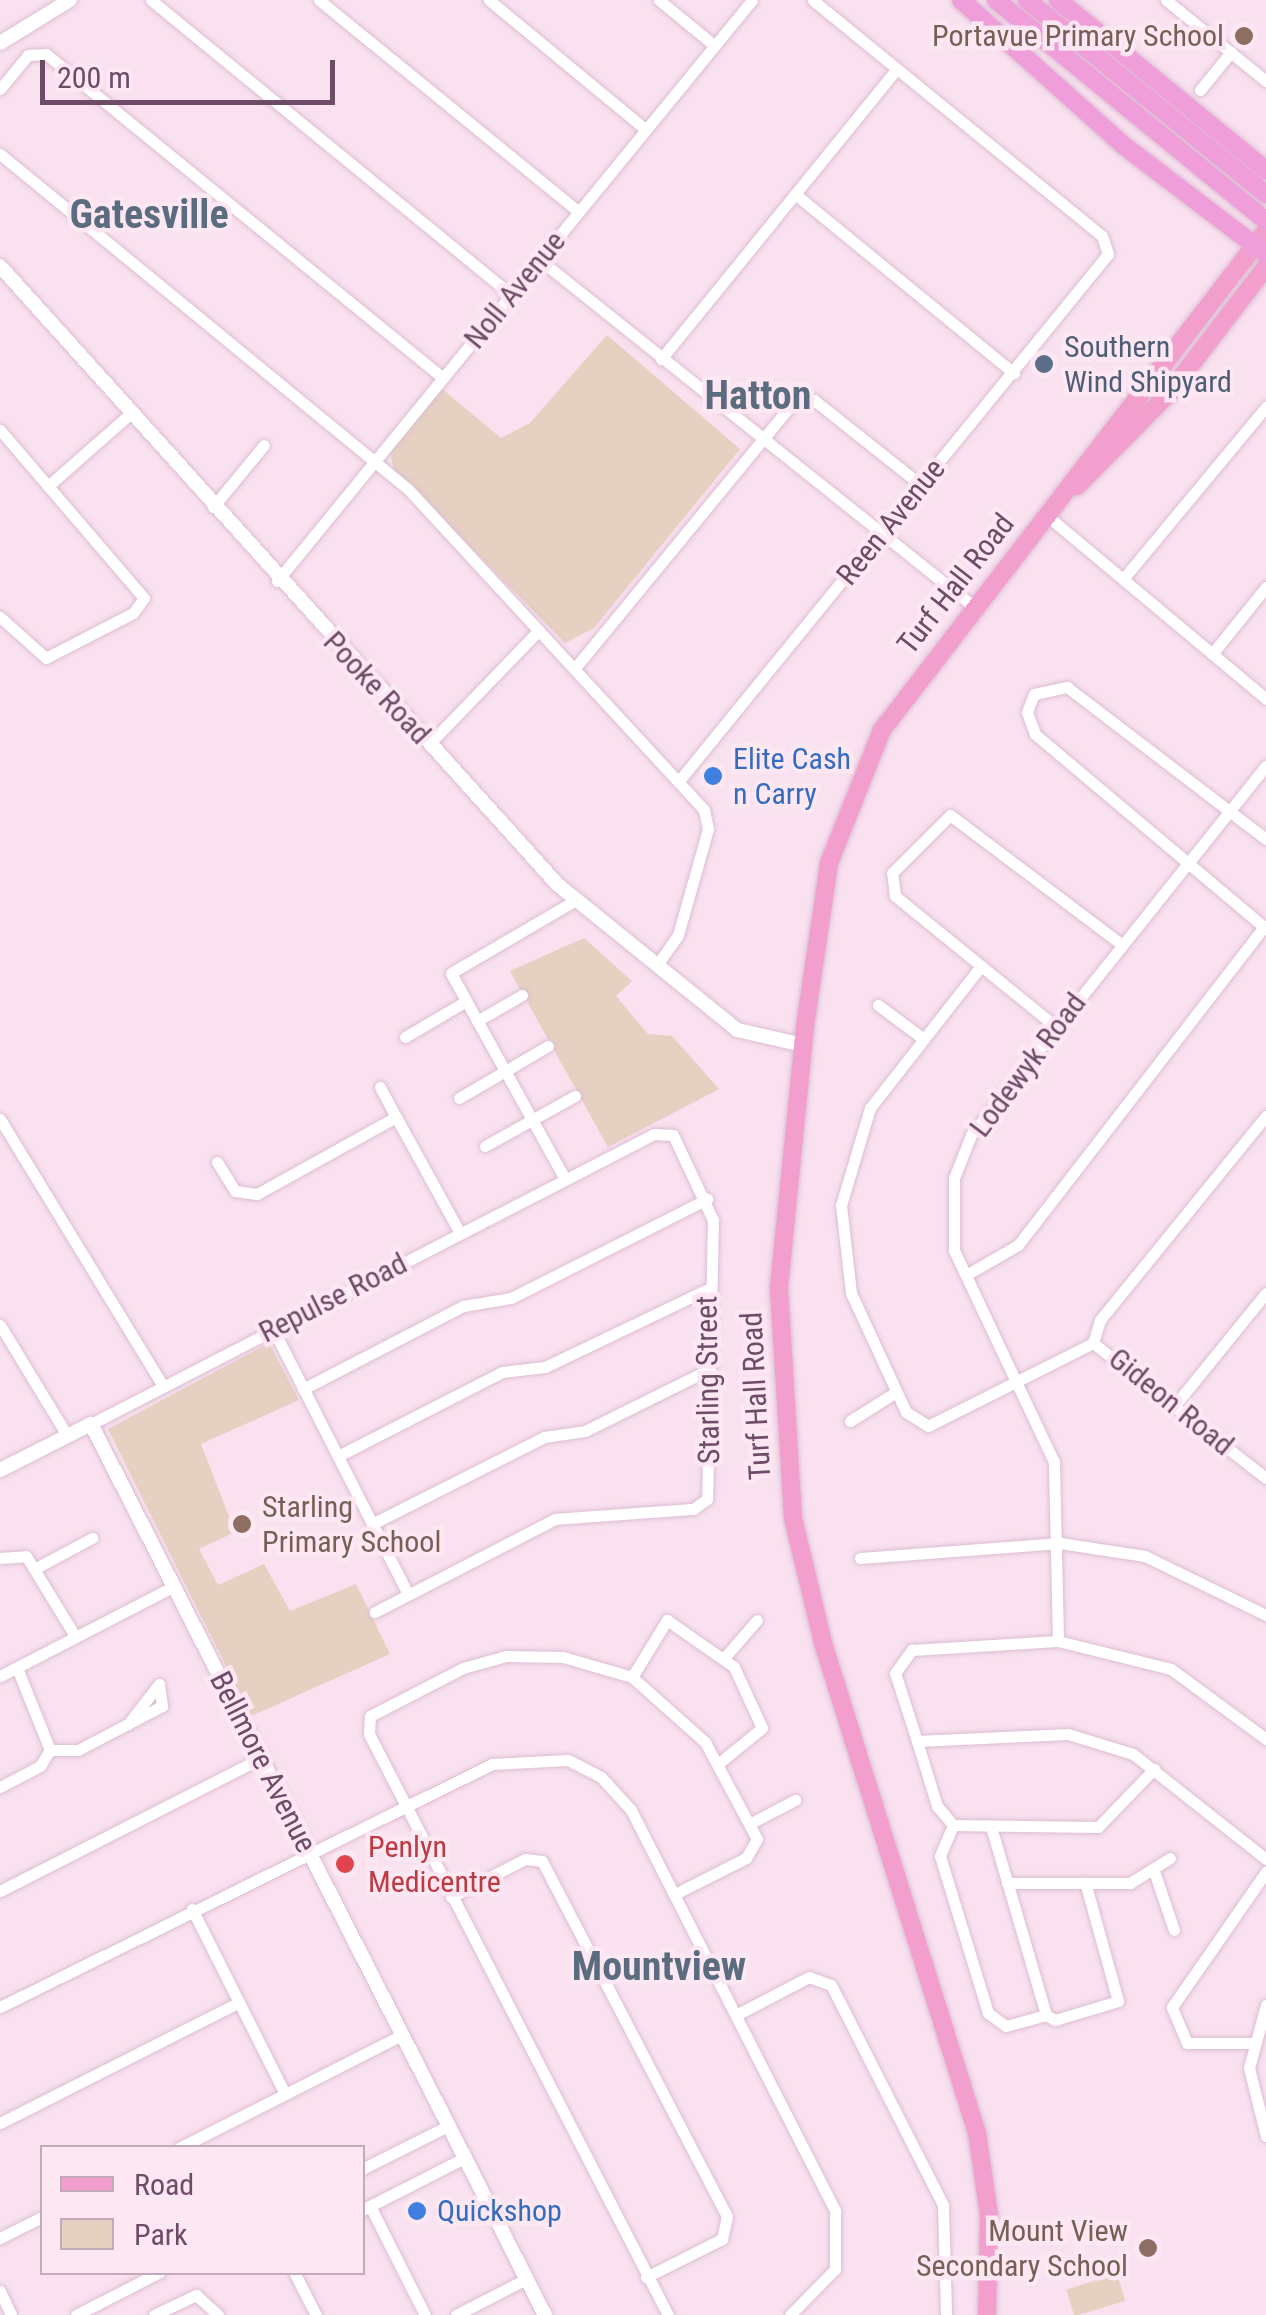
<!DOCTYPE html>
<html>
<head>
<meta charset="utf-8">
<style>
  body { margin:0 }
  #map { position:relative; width:1266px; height:2315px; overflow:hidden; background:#f9e1ef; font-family:"Roboto Condensed",sans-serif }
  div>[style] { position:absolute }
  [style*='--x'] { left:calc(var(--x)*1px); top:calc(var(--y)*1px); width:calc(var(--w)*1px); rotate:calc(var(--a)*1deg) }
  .green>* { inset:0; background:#e5d0c2; transform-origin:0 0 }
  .roads { filter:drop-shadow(0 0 2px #dcbed3) drop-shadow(0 0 2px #dcbed3) }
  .minor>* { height:11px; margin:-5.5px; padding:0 5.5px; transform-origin:5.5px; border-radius:5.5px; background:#fff }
  .tertiary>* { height:14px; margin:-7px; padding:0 7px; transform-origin:7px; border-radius:7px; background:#fff }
  .primary>* { height:18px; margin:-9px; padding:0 9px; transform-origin:9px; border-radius:9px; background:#f29fcd }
  .trunk>* { height:18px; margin:-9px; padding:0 9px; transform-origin:9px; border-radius:9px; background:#f09eda }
  .dots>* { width:28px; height:28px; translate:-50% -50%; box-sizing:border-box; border:5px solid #fde7f3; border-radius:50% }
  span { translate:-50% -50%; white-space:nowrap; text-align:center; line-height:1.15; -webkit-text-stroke:9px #fde7f3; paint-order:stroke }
  .education-label { font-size:30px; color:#785e54 }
  .right { translate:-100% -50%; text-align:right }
  .left { translate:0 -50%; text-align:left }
  .street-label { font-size:30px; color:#6e4b67 }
  .service-label { font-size:30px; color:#4e5e75 }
  .shop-label { font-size:30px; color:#366cbe }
  .health-label { font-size:30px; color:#be3a42 }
  .district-label { font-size:40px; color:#5a6c7e; font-weight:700 }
  .legend { position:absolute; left:40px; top:2145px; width:325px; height:130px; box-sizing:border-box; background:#fde7f3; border:2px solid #c4a9bb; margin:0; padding:12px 18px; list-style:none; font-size:30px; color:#6e4b67 }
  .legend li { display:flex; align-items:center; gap:20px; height:50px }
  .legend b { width:50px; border:2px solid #c4a9bb }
  .scale { position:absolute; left:40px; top:60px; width:295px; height:45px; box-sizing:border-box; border:5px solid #6e4b67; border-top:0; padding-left:12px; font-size:30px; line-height:35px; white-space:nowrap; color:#6e4b67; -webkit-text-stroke:8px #fde7f3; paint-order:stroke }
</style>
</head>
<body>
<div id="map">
  <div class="green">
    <i style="clip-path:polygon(607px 335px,740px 449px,594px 628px,565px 643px,394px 470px,390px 451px,441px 388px,501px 438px,530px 423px)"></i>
    <i style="clip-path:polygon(584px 938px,632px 981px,616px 996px,648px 1034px,672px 1036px,719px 1089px,608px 1147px,510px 971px)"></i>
    <i style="clip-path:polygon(269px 1343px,299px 1400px,201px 1444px,235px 1532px,199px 1549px,218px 1585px,264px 1564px,290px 1611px,356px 1584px,390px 1654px,251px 1716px,108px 1429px)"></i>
    <i style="left:1117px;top:2274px;width:28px;height:53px;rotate:73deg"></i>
  </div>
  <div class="roads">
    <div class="minor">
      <i style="--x:151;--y:0;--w:465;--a:39.3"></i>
      <i style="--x:319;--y:0;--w:335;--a:39.2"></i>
      <i style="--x:489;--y:0;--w:204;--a:39.6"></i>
      <i style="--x:659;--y:0;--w:72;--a:39.4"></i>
      <i style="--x:1166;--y:0;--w:129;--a:39"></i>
      <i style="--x:0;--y:89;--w:44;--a:-50.5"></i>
      <i style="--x:28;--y:55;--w:18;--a:-3"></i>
      <i style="--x:46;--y:54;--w:512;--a:39.22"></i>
      <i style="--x:1200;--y:90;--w:49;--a:-50.8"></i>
      <i style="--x:0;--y:154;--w:529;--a:39.4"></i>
      <i style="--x:409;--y:490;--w:435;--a:47.3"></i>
      <i style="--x:704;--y:810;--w:19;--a:78"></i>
      <i style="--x:708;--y:829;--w:110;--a:105.8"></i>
      <i style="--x:678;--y:935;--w:37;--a:125"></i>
      <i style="--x:795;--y:194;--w:283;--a:39.3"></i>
      <i style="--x:540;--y:260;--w:554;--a:38.63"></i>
      <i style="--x:661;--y:359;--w:372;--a:-50.9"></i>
      <i style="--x:0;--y:430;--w:221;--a:49.4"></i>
      <i style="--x:144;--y:598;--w:19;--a:126"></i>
      <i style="--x:133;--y:613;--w:98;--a:152.7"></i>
      <i style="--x:46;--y:658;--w:62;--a:-138.3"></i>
      <i style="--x:48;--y:486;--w:111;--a:-41.3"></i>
      <i style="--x:213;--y:507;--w:80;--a:-50.6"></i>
      <i style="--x:1045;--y:514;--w:288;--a:39.9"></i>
      <i style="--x:1123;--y:579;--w:224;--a:-50.3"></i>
      <i style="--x:277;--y:581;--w:750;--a:-50.73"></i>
      <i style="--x:1212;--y:654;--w:86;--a:-51.1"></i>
      <i style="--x:575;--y:668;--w:348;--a:-50.6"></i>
      <i style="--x:796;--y:399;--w:18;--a:3"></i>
      <i style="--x:814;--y:400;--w:138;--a:38.5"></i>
      <i style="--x:429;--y:744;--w:158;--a:-46"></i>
      <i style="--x:678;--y:782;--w:681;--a:-50.84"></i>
      <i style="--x:1108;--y:254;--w:19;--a:-108"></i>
      <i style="--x:1102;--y:236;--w:373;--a:-140.8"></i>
      <i style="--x:981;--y:966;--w:180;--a:128"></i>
      <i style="--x:870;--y:1108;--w:101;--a:106.6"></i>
      <i style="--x:841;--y:1205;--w:89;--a:83.5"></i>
      <i style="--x:851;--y:1293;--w:131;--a:65.2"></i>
      <i style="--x:906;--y:1412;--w:26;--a:32"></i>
      <i style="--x:928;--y:1426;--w:185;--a:-26.7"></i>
      <i style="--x:1093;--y:1343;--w:219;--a:38"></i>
      <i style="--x:878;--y:1005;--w:54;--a:36.7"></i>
      <i style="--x:477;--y:1021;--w:52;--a:-30"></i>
      <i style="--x:1055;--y:1026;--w:206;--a:-140.9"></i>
      <i style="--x:895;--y:896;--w:23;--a:-97"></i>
      <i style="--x:892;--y:873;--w:82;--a:-45"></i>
      <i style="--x:950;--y:815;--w:214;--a:37"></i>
      <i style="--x:405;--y:1037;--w:71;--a:-30.5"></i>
      <i style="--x:380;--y:1087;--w:34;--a:62"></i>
      <i style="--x:459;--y:1098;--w:103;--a:-30.3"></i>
      <i style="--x:0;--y:1119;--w:313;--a:58.6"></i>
      <i style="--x:485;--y:1146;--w:103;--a:-29.1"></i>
      <i style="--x:217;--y:1162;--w:34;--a:58"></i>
      <i style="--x:235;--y:1191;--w:22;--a:8"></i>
      <i style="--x:257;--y:1194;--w:159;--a:-29"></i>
      <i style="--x:396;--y:1117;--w:132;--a:61.1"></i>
      <i style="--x:565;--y:1179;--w:235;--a:-119"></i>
      <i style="--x:451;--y:973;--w:145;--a:-30.3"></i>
      <i style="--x:966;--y:1275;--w:60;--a:-30"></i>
      <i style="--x:1018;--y:1245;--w:402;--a:-52.3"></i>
      <i style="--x:1264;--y:927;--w:299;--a:-139.9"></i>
      <i style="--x:1035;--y:734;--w:23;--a:-110"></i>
      <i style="--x:1027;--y:712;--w:19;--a:-69"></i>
      <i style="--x:1034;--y:694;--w:34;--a:-12"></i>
      <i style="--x:1067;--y:687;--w:250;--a:37.4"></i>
      <i style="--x:0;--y:1325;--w:129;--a:58.7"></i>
      <i style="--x:273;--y:1329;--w:297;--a:63"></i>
      <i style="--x:1093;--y:1343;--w:24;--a:-73"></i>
      <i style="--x:1100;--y:1320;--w:263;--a:-50.9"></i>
      <i style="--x:303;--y:1389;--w:180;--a:-27.4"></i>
      <i style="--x:463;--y:1306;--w:49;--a:-9.5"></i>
      <i style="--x:511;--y:1298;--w:220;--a:-26.8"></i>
      <i style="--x:1175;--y:1405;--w:144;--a:-50.9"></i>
      <i style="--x:850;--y:1421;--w:54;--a:-32.2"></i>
      <i style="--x:91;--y:1424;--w:633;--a:-27.25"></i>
      <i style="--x:654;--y:1134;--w:19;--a:3"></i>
      <i style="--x:673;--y:1135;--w:94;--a:64.8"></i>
      <i style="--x:713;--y:1220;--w:279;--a:91.2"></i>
      <i style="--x:707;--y:1499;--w:17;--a:144"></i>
      <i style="--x:693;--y:1509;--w:138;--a:175.9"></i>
      <i style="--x:555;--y:1519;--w:203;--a:152.7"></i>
      <i style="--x:338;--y:1456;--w:184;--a:-27.1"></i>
      <i style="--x:502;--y:1372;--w:43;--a:-6.6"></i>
      <i style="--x:545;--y:1367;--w:178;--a:-25.6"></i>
      <i style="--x:372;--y:1524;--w:193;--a:-26.8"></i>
      <i style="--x:544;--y:1437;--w:41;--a:-8.3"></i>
      <i style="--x:585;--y:1431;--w:135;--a:-26.4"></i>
      <i style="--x:0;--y:1558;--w:26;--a:-4"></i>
      <i style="--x:26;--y:1556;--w:94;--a:58.5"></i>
      <i style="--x:860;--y:1558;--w:201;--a:-4.3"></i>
      <i style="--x:1060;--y:1543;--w:86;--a:8.7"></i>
      <i style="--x:1145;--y:1556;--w:135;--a:26"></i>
      <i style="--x:36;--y:1568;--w:64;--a:-28.2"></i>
      <i style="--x:1058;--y:1641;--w:179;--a:-91.3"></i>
      <i style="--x:1054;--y:1462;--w:234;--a:-115.3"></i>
      <i style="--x:954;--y:1250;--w:72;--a:-90"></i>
      <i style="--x:954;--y:1178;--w:46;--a:-68.4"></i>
      <i style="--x:971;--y:1135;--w:472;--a:-51.4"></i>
      <i style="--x:724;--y:1658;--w:50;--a:-49"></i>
      <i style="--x:0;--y:1676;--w:196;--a:-27.3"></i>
      <i style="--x:632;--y:1677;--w:67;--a:-58.4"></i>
      <i style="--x:667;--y:1620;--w:82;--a:35"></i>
      <i style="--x:734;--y:1667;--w:67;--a:65.3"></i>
      <i style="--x:762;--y:1728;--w:55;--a:140.9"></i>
      <i style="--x:917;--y:1741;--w:71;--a:-107.9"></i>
      <i style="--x:895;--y:1673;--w:29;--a:-54"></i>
      <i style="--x:912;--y:1650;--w:146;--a:-3.5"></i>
      <i style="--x:1058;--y:1641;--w:116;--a:13.9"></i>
      <i style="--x:1171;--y:1669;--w:118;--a:36.4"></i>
      <i style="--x:50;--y:1750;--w:28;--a:0"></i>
      <i style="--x:78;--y:1750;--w:95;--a:-27.6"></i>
      <i style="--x:162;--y:1706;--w:22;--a:-98"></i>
      <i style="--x:159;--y:1684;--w:51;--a:127.8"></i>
      <i style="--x:0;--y:1787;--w:45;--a:-27.7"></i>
      <i style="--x:40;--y:1766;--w:19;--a:-58"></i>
      <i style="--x:50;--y:1750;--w:88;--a:-111.9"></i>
      <i style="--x:751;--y:1823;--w:50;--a:-27.6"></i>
      <i style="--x:953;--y:1825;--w:25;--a:-130"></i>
      <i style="--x:937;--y:1806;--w:68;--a:-107.1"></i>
      <i style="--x:917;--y:1741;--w:151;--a:-2.7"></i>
      <i style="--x:1068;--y:1734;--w:68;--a:17.1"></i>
      <i style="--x:1133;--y:1754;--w:169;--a:38.3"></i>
      <i style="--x:953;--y:1825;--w:34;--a:113"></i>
      <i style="--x:940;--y:1856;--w:164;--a:73"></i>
      <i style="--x:988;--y:2013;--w:22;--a:36"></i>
      <i style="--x:1006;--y:2026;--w:41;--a:-15.4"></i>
      <i style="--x:953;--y:1825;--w:145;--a:0.8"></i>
      <i style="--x:1098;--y:1827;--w:81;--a:-46"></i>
      <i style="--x:992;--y:1830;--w:193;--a:73.7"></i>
      <i style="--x:1155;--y:1874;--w:59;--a:71.3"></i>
      <i style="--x:1007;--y:1883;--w:123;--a:0"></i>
      <i style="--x:1130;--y:1883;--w:47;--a:-32"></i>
      <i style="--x:0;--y:1891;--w:293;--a:-27"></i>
      <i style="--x:451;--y:1897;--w:83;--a:-27.2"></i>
      <i style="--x:525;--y:1859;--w:17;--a:7"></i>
      <i style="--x:542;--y:1861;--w:400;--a:62.5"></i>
      <i style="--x:727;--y:2216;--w:24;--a:102"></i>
      <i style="--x:722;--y:2239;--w:85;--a:153.4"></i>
      <i style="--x:192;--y:1909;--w:207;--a:63.3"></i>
      <i style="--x:1266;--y:2005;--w:65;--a:105.1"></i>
      <i style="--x:1249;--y:2068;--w:70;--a:76"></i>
      <i style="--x:0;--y:2007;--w:549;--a:-26.28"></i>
      <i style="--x:492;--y:1764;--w:76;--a:-3"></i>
      <i style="--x:568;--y:1760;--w:37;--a:27"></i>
      <i style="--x:601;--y:1777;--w:45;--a:47.7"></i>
      <i style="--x:631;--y:1810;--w:450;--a:63"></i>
      <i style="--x:835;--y:2211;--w:58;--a:90"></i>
      <i style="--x:835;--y:2269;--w:64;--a:134.4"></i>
      <i style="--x:736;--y:2015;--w:82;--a:-27.5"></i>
      <i style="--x:809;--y:1977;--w:23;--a:20"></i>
      <i style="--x:831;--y:1985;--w:247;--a:63"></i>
      <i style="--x:943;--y:2205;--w:110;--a:88.4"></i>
      <i style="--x:1046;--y:2015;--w:10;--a:29"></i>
      <i style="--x:1055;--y:2020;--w:66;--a:-16.8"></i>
      <i style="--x:1118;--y:2001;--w:123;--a:-105.5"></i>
      <i style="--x:1251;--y:2043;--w:64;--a:180"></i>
      <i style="--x:1187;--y:2043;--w:39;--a:-113"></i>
      <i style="--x:1172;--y:2007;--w:165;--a:-55.2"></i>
      <i style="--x:0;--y:2123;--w:267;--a:-26.8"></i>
      <i style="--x:179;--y:2148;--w:250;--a:-26.9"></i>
      <i style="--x:362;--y:2169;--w:96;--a:-26.6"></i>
      <i style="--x:370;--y:2206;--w:122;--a:63.2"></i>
      <i style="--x:362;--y:2210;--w:114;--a:-27"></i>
      <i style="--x:0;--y:2238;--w:47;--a:-26.6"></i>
      <i style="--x:294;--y:2272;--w:48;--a:62.9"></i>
      <i style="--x:0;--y:2291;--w:26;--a:65"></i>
      <i style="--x:76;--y:2315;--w:94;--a:-27.1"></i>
      <i style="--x:154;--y:2315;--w:47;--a:-25.5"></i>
      <i style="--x:196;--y:2295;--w:30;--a:42"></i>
      <i style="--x:456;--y:2315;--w:79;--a:-27.2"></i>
      <i style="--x:668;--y:2315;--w:653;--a:-117.23"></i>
      <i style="--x:369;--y:1734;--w:18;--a:-87"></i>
      <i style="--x:370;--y:1716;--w:105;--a:-27.3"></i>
      <i style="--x:463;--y:1668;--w:45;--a:-15.6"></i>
      <i style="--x:506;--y:1656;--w:57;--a:1"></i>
      <i style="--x:563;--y:1657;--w:72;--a:16.2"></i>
      <i style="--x:632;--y:1677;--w:98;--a:41.7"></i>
      <i style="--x:705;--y:1742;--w:110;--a:61.8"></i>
      <i style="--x:757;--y:1839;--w:22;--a:120"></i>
      <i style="--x:746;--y:1858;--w:80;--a:153.1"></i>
    </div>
    <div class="tertiary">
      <i style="--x:0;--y:43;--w:82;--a:-31.6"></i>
      <i style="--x:0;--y:266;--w:832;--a:47.97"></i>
      <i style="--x:557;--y:884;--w:232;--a:39"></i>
      <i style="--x:737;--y:1030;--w:68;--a:12.8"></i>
      <i style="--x:0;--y:1470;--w:102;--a:-26.8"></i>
      <i style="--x:91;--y:1424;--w:1000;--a:63"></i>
    </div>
    <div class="primary">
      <i style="--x:1077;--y:486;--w:132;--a:-45.3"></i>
      <i style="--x:1170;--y:392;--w:158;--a:-52.5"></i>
      <i style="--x:987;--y:2315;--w:100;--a:-88.9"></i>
      <i style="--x:989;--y:2215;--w:83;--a:-98.3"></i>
      <i style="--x:977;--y:2133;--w:514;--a:-107.45"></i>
      <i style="--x:823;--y:1643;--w:129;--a:-103.5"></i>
      <i style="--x:793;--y:1518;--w:231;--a:-93.5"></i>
      <i style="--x:779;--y:1287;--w:262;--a:-84.3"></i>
      <i style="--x:805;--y:1026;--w:165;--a:-81.6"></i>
      <i style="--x:829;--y:863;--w:143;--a:-68.3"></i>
      <i style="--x:882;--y:730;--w:630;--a:-52.42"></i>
    </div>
    <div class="trunk">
      <i style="--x:961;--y:0;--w:217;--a:41.8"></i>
      <i style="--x:1123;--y:145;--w:180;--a:37.3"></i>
      <i style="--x:996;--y:0;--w:349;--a:39.3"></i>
      <i style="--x:1027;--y:0;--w:308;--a:39.1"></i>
      <i style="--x:1058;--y:0;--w:269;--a:39.3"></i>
    </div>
  </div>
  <div class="dots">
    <i style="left:1244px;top:36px;background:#8d6e63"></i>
    <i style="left:1044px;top:364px;background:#5c6f8a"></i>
    <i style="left:713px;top:776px;background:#3f7fe0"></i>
    <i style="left:242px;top:1524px;background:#8d6e63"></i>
    <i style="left:345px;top:1864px;background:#e0444e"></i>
    <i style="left:417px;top:2211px;background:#3f7fe0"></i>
    <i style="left:1148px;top:2248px;background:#8d6e63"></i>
  </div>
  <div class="education-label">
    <span class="right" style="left:1224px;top:36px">Portavue Primary School</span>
    <span class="left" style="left:262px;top:1524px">Starling<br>Primary School</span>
    <span class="right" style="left:1128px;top:2248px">Mount View<br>Secondary School</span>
  </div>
  <div class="street-label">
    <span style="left:515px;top:290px;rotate:-51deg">Noll Avenue</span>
    <span style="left:891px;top:522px;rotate:-51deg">Reen Avenue</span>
    <span style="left:956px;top:584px;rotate:-52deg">Turf Hall Road</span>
    <span style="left:377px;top:688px;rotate:47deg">Pooke Road</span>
    <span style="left:1028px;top:1065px;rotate:-53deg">Lodewyk Road</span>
    <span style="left:333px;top:1298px;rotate:-27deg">Repulse Road</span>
    <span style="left:708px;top:1380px;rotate:-91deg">Starling Street</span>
    <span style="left:756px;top:1396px;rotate:-93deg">Turf Hall Road</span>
    <span style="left:1171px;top:1402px;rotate:39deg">Gideon Road</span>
    <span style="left:263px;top:1762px;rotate:63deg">Bellmore Avenue</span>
  </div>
  <div class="service-label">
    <span class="left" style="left:1064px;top:364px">Southern<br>Wind Shipyard</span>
  </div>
  <div class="shop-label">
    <span class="left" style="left:733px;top:776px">Elite Cash<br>n Carry</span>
    <span class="left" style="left:437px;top:2211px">Quickshop</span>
  </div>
  <div class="health-label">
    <span class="left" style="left:368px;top:1864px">Penlyn<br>Medicentre</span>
  </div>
  <div class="district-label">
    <span style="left:149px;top:215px">Gatesville</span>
    <span style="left:758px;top:396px">Hatton</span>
    <span style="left:659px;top:1967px">Mountview</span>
  </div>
  <ul class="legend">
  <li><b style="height:12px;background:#f29fcd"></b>Road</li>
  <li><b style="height:28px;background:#e5d0c2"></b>Park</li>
  </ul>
  <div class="scale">200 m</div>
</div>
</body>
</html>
